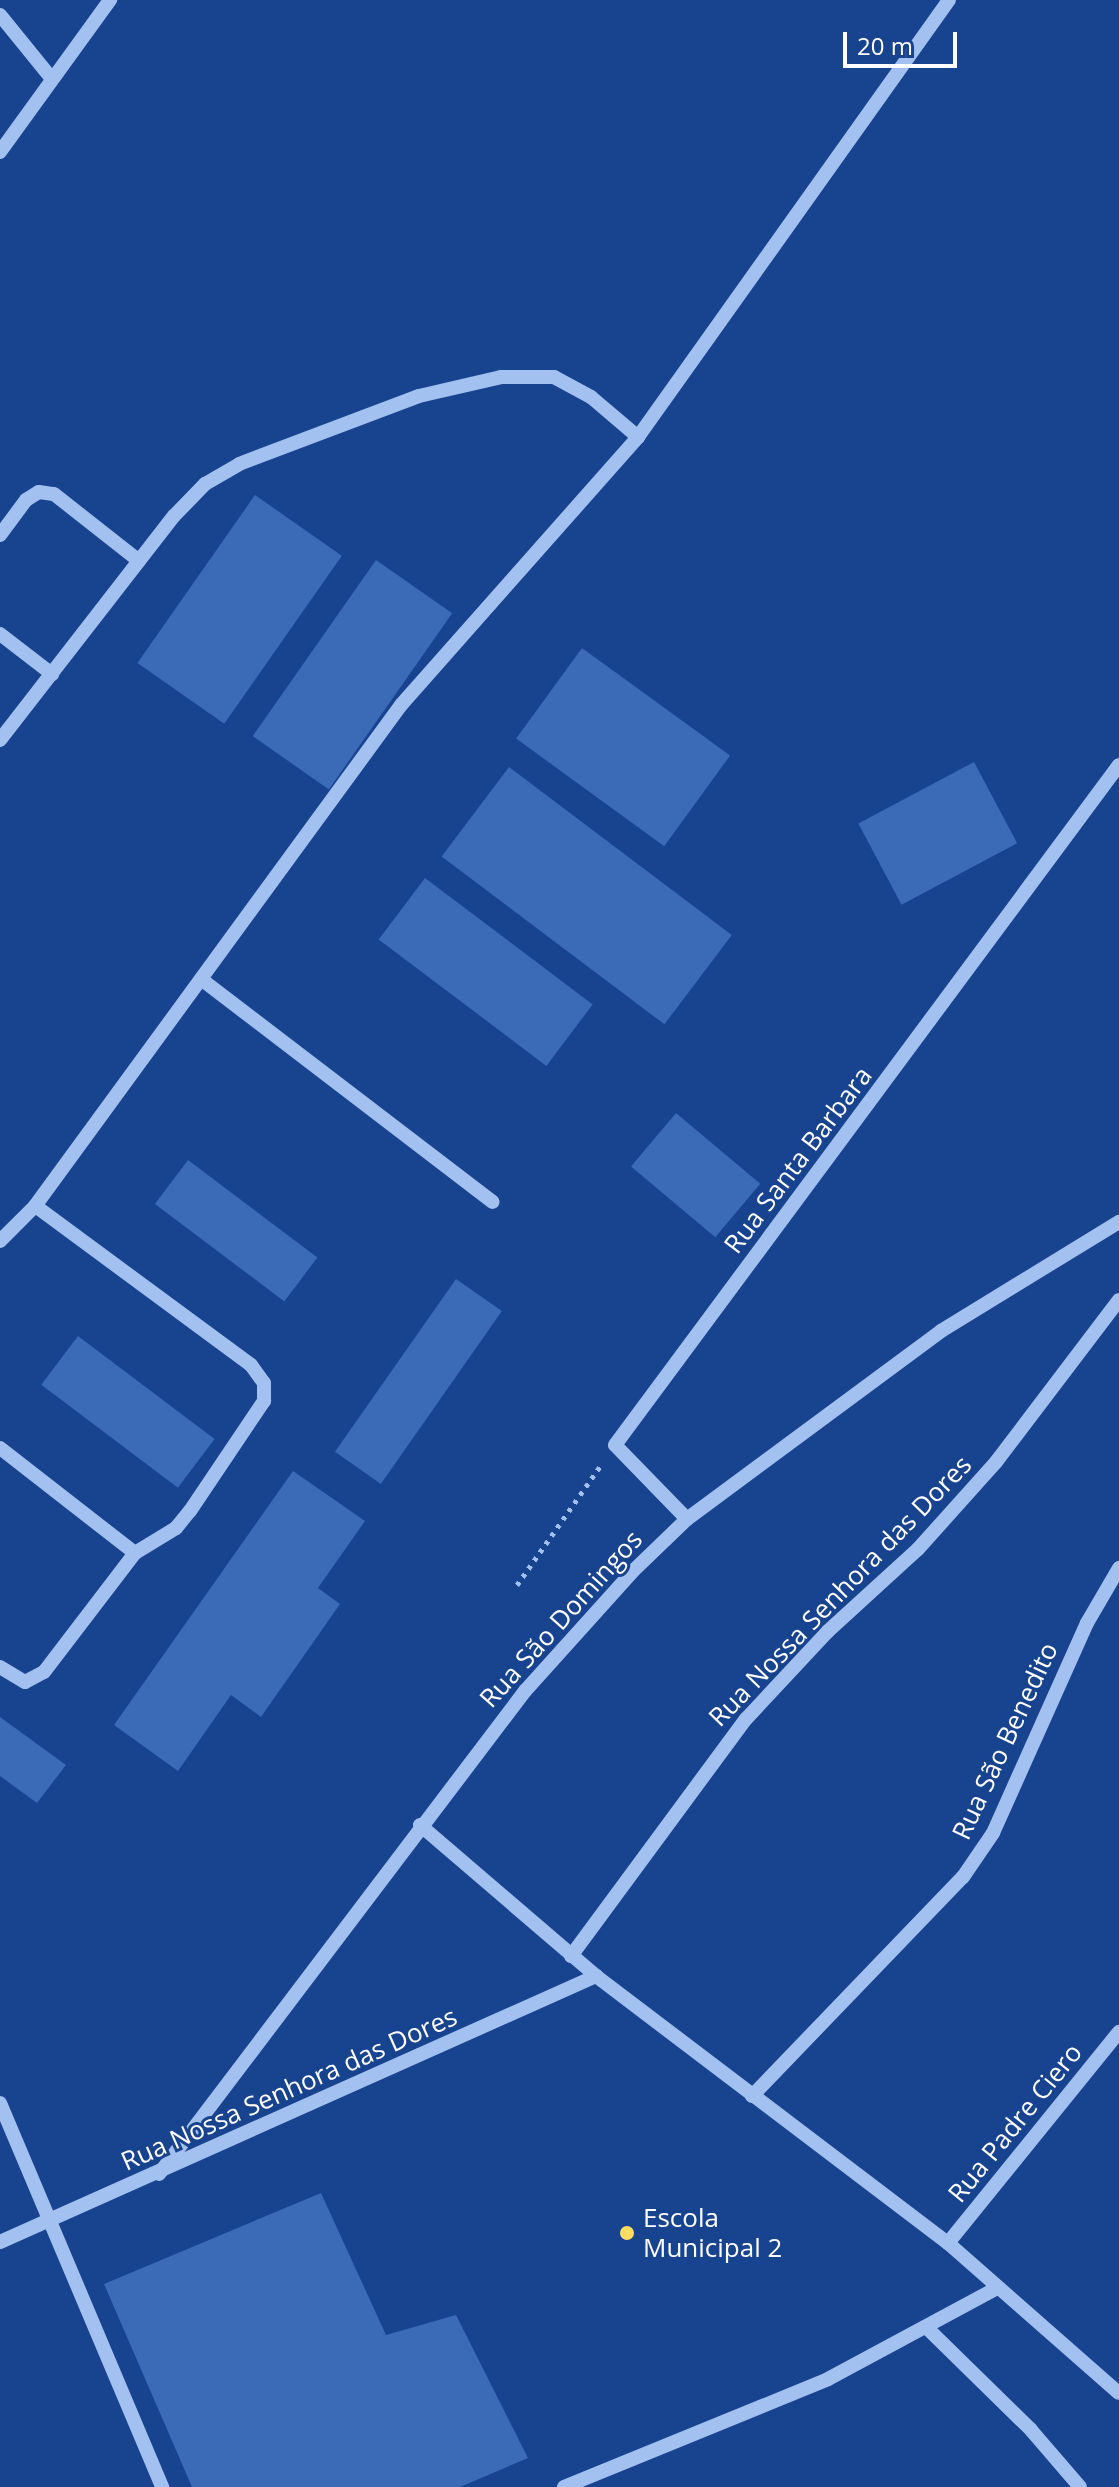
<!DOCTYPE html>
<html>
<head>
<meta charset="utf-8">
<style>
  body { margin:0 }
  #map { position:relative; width:1119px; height:2487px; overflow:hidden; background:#17438f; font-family:"Open Sans",sans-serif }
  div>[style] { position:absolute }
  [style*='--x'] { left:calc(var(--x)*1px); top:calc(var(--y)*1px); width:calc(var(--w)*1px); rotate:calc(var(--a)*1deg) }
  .building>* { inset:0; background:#3b6ab6; transform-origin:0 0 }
  .path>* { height:5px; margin-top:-2.5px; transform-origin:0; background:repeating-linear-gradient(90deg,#a3c1f0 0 4px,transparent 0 10px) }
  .minor>* { height:14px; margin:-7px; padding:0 7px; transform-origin:7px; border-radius:7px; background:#a3c1f0 }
  .dots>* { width:22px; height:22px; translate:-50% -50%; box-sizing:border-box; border:4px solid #17438f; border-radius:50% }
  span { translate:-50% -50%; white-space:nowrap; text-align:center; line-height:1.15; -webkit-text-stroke:6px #17438f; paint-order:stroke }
  .street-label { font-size:26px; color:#fff }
  .poi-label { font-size:26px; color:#fff }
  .left { translate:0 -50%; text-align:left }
  .scale { position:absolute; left:843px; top:32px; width:114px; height:36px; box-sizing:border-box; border:4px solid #fff; border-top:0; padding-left:10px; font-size:24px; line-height:28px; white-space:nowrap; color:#fff; -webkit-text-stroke:6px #17438f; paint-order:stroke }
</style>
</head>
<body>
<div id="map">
  <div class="building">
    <i style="left:255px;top:495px;width:106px;height:205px;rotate:35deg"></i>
    <i style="left:376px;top:560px;width:93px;height:215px;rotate:35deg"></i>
    <i style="left:582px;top:648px;width:183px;height:112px;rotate:36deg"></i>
    <i style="left:974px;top:762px;width:92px;height:131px;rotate:62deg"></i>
    <i style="left:509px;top:767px;width:279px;height:112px;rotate:37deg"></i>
    <i style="left:425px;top:878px;width:210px;height:77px;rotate:37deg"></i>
    <i style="left:676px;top:1113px;width:110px;height:70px;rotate:40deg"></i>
    <i style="left:188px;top:1160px;width:162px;height:55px;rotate:37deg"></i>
    <i style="left:456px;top:1279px;width:56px;height:211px;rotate:35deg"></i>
    <i style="left:78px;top:1336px;width:171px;height:61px;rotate:37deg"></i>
    <i style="clip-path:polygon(293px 1471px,365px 1521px,318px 1588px,340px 1604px,261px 1717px,231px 1695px,178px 1771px,114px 1725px)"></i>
    <i style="clip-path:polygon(0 1717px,66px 1765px,37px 1803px,0 1776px)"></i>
    <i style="clip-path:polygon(321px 2193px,386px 2335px,456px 2315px,528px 2458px,460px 2487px,192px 2487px,104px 2284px)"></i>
  </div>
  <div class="path">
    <i style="--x:517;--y:1585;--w:146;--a:-55"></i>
  </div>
  <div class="minor">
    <i style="--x:0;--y:15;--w:82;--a:50.9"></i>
    <i style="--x:0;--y:152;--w:188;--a:-54.1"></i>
    <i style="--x:0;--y:535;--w:44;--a:-53.4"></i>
    <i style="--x:26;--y:500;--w:15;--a:-32"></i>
    <i style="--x:39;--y:492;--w:15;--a:8"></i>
    <i style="--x:54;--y:494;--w:108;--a:38.2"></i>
    <i style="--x:0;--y:634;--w:66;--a:37.6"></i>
    <i style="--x:0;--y:740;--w:284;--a:-52.2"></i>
    <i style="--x:174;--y:516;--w:45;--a:-45.9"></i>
    <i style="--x:205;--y:484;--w:39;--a:-30"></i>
    <i style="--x:239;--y:464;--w:192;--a:-20.7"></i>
    <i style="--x:419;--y:396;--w:84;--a:-13"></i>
    <i style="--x:501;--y:377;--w:53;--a:0"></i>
    <i style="--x:554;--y:377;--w:42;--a:28.4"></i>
    <i style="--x:591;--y:397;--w:62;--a:40.4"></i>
    <i style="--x:201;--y:979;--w:367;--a:37.4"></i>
    <i style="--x:0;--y:1241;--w:49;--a:-45"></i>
    <i style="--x:35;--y:1206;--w:620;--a:-53.85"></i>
    <i style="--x:401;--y:705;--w:358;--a:-48.5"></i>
    <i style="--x:638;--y:437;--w:536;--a:-54.56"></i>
    <i style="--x:0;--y:1448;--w:171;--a:37.9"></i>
    <i style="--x:687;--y:1519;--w:103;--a:-134.2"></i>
    <i style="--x:615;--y:1445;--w:846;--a:-53.46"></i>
    <i style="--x:0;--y:1667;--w:29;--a:31"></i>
    <i style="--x:25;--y:1682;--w:21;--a:-28"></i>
    <i style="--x:44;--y:1672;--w:150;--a:-52.6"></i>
    <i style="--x:135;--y:1553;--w:48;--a:-31.4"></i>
    <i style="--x:176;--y:1528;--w:22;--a:-51"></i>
    <i style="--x:190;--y:1511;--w:133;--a:-56.1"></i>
    <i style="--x:264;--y:1401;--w:18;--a:-90"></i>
    <i style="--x:264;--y:1383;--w:22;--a:-126"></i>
    <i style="--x:251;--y:1365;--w:268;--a:-143.6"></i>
    <i style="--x:420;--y:1825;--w:232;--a:40.6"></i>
    <i style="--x:596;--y:1976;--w:442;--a:37.2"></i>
    <i style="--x:948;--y:2243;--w:227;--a:41.3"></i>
    <i style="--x:571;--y:1956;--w:295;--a:-53.6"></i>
    <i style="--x:746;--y:1719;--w:119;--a:-47"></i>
    <i style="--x:827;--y:1632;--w:123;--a:-42.4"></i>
    <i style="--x:918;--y:1549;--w:117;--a:-48.1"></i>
    <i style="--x:996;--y:1462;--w:203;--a:-52.8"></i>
    <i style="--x:752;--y:2096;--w:304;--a:-46.1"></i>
    <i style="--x:963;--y:1877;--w:53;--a:-55.7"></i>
    <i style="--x:993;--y:1833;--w:230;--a:-65.9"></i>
    <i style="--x:1087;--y:1623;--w:64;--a:-59.8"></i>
    <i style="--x:0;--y:2103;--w:417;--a:67.1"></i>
    <i style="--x:159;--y:2174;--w:606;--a:-52.85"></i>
    <i style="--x:525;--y:1691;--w:161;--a:-48"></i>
    <i style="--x:633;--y:1571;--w:75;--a:-43.9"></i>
    <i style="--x:687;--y:1519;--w:316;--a:-36.5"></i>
    <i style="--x:941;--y:1331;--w:209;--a:-31.5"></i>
    <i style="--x:0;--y:2242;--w:653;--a:-24.05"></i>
    <i style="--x:948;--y:2243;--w:272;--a:-51"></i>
    <i style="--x:926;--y:2327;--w:147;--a:44.4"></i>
    <i style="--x:1031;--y:2430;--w:75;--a:49.3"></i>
    <i style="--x:564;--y:2487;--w:285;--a:-22.2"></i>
    <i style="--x:828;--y:2379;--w:192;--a:-28.3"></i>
  </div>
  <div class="dots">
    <i style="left:627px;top:2233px;background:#ffdc62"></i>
  </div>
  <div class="street-label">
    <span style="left:798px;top:1160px;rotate:-53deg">Rua Santa Barbara</span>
    <span style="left:840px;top:1591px;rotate:-46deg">Rua Nossa Senhora das Dores</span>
    <span style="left:561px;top:1619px;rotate:-48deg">Rua São Domingos</span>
    <span style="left:1005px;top:1741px;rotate:-65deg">Rua São Benedito</span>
    <span style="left:289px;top:2089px;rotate:-24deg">Rua Nossa Senhora das Dores</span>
    <span style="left:1015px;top:2123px;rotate:-51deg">Rua Padre Ciero</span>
  </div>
  <div class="poi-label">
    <span class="left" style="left:643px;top:2233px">Escola<br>Municipal 2</span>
  </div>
  <div class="scale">20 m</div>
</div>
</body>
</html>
